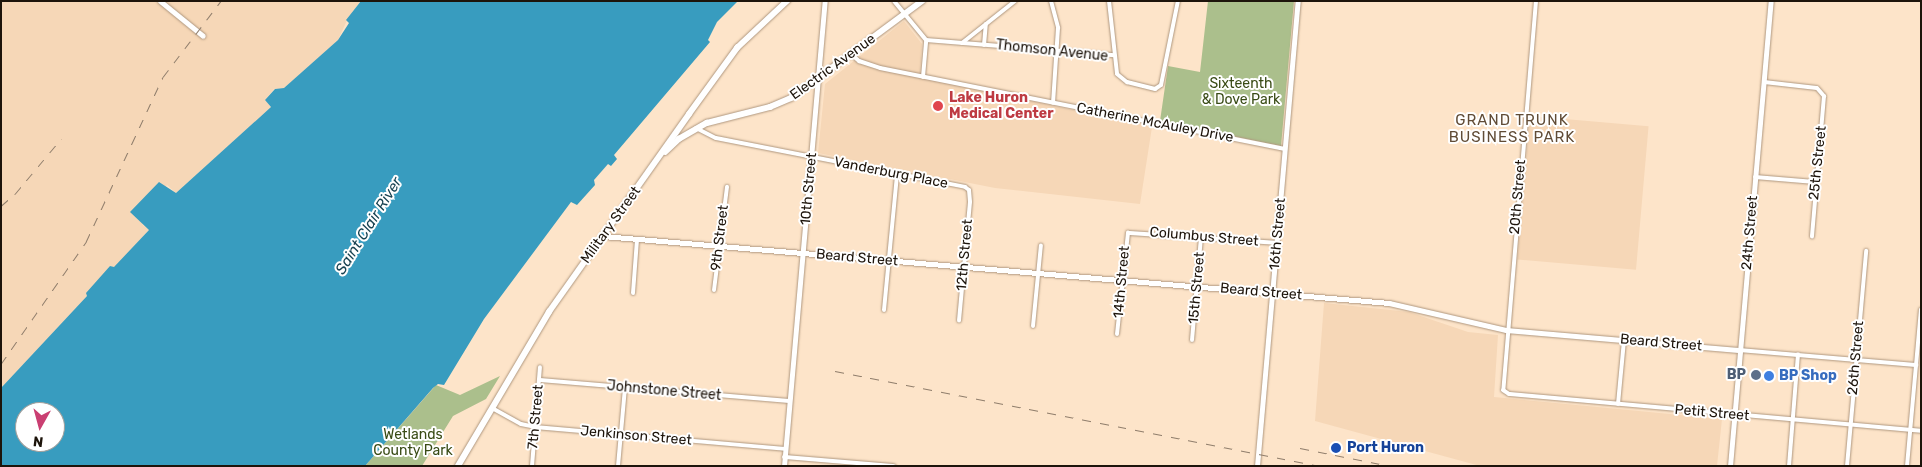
<!DOCTYPE html>
<html>
<head>
<meta charset="utf-8">
<style>
  body { margin:0 }
  #map { position:relative; width:1922px; height:467px; overflow:hidden; background:#fde4c9; font-family:Rubik,sans-serif }
  div>[style] { position:absolute }
  [style*='--x'] { left:calc(var(--x)*1px); top:calc(var(--y)*1px); width:calc(var(--w)*1px); rotate:calc(var(--a)*1deg) }
  .built>* { inset:0; background:#f6d7b7; transform-origin:0 0 }
  .green>* { inset:0; background:#abbf8c }
  .water>* { inset:0; background:#389cbf }
  .roads { filter:drop-shadow(0 0 1px #af977f) drop-shadow(0 0 1px #af977f) }
  .street>* { height:4px; margin:-2px; padding:0 2px; transform-origin:2px; border-radius:2px; background:#fff }
  .secondary>* { height:5px; margin:-2.5px; padding:0 2.5px; transform-origin:2.5px; border-radius:2.5px; background:#fff }
  .primary>* { height:5.5px; margin:-2.75px; padding:0 2.75px; transform-origin:2.75px; border-radius:2.75px; background:#fff }
  .rail>* { height:1px; margin-top:-0.5px; transform-origin:0; background:repeating-linear-gradient(90deg,#8f7d6b 0 9px,transparent 0 18px) }
  .dots>* { width:14px; height:14px; translate:-50% -50%; box-sizing:border-box; border:2px solid #fff; border-radius:50% }
  span { translate:-50% -50%; white-space:nowrap; text-align:center; line-height:1.15; -webkit-text-stroke:4px #fff; paint-order:stroke }
  .street-label { font-size:14px; color:#1d140b }
  .park-label { font-size:14px; color:#394b15 }
  .health-label { font-size:14px; color:#be3a42; font-weight:700 }
  .left { translate:0 -50%; text-align:left }
  .service-label { font-size:14px; color:#4e5e75; font-weight:700 }
  .right { translate:-100% -50%; text-align:right }
  .shop-label { font-size:14px; color:#366cbe; font-weight:700 }
  .transit-label { font-size:14px; color:#164399; font-weight:700 }
  .neighbourhood-label { font-size:15px; color:#614c36; letter-spacing:1px }
  .water-label { font-size:15px; color:#184352; font-style:italic }
  .frame { position:absolute; inset:0; border:2px solid #1d140b; pointer-events:none }
  .north { position:absolute; left:15px; top:402px; width:50px; height:50px; box-sizing:border-box; background:#fff; border:1px solid #a5a19d; border-radius:50%; rotate:187deg; font-size:14px; font-weight:700; line-height:20px; text-align:center; color:#1d140b }
  .north::after { content:''; display:block; margin:auto; width:18px; height:22px; background:#ca3f72; clip-path:polygon(50% 0,100% 100%,50% 72%,0 100%) }
</style>
</head>
<body>
<div id="map">
  <div class="built">
    <i style="clip-path:polygon(1px 1px,361px 1px,349px 16px,338px 40px,284px 88px,274px 89px,265px 100px,271px 107px,176px 193px,167px 185px,142px 224px,149px 230px,114px 268px,110px 266px,87px 296px,1px 388px)"></i>
    <i style="clip-path:polygon(904px 21px,922px 44px,920px 77px,1152px 127px,1140px 204px,995px 188px,818px 153px,825px 84px)"></i>
    <i style="left:1530px;top:116px;width:119px;height:144px;rotate:5deg"></i>
    <i style="clip-path:polygon(1324px 303px,1409px 312px,1468px 332px,1498px 335px,1494px 397px,1722px 419px,1717px 466px,1480px 466px,1315px 421px)"></i>
  </div>
  <div class="green">
    <i style="clip-path:polygon(1208px 1px,1294px 1px,1281px 146px,1160px 121px,1168px 66px,1200px 72px)"></i>
    <i style="clip-path:polygon(500px 376px,486px 399px,453px 416px,422px 466px,365px 466px,436px 385px,460px 395px)"></i>
  </div>
  <div class="water">
    <i style="clip-path:polygon(evenodd,361px 1px,738px 1px,717px 22px,708px 40px,710px 42px,614px 155px,617px 159px,611px 166px,608px 164px,594px 180px,595px 185px,577px 205px,571px 202px,484px 319px,444px 385px,438px 384px,433px 388px,365px 466px,1px 466px,1px 388px,87px 296px,86px 293px,110px 266px,114px 267px,149px 230px,130px 212px,159px 182px,176px 193px,271px 107px,265px 100px,275px 89px,284px 88px,338px 40px,349px 23px,346px 20px,361px 1px,25px 412px,55px 412px,55px 442px,25px 442px,25px 412px)"></i>
  </div>
  <div class="roads">
    <div class="street">
      <i style="--x:894;--y:1;--w:50;--a:50.6"></i>
      <i style="--x:1051;--y:1;--w:28;--a:75"></i>
      <i style="--x:1058;--y:28;--w:75;--a:93.8"></i>
      <i style="--x:1109;--y:1;--w:73;--a:83.7"></i>
      <i style="--x:1117;--y:74;--w:13;--a:39"></i>
      <i style="--x:1127;--y:82;--w:29;--a:14"></i>
      <i style="--x:1155;--y:89;--w:7;--a:-34"></i>
      <i style="--x:1161;--y:85;--w:86;--a:-78.6"></i>
      <i style="--x:1536;--y:1;--w:390;--a:94.8"></i>
      <i style="--x:1503;--y:390;--w:7;--a:34"></i>
      <i style="--x:1509;--y:394;--w:414;--a:5.1"></i>
      <i style="--x:926;--y:40;--w:189;--a:4.6"></i>
      <i style="--x:962;--y:43;--w:68;--a:-38.4"></i>
      <i style="--x:984;--y:45;--w:21;--a:-85"></i>
      <i style="--x:851;--y:54;--w:11;--a:41"></i>
      <i style="--x:859;--y:61;--w:22;--a:18"></i>
      <i style="--x:880;--y:68;--w:413;--a:11.3"></i>
      <i style="--x:923;--y:77;--w:37;--a:-85"></i>
      <i style="--x:1764;--y:82;--w:53;--a:6.5"></i>
      <i style="--x:1817;--y:88;--w:11;--a:49"></i>
      <i style="--x:1824;--y:96;--w:141;--a:94.9"></i>
      <i style="--x:696;--y:128;--w:22;--a:27"></i>
      <i style="--x:716;--y:138;--w:254;--a:11.1"></i>
      <i style="--x:965;--y:187;--w:5;--a:37"></i>
      <i style="--x:969;--y:190;--w:12;--a:85"></i>
      <i style="--x:970;--y:202;--w:119;--a:95.3"></i>
      <i style="--x:1755;--y:177;--w:60;--a:4.8"></i>
      <i style="--x:714;--y:290;--w:104;--a:-82.8"></i>
      <i style="--x:633;--y:293;--w:53;--a:-85.7"></i>
      <i style="--x:884;--y:310;--w:136;--a:-84.5"></i>
      <i style="--x:1033;--y:326;--w:81;--a:-84.4"></i>
      <i style="--x:1117;--y:334;--w:102;--a:-83.8"></i>
      <i style="--x:1128;--y:233;--w:149;--a:3.8"></i>
      <i style="--x:1192;--y:340;--w:103;--a:-85"></i>
      <i style="--x:1738;--y:350;--w:179;--a:4.8"></i>
      <i style="--x:540;--y:380;--w:250;--a:4.8"></i>
      <i style="--x:1618;--y:404;--w:64;--a:-84.6"></i>
      <i style="--x:492;--y:408;--w:33;--a:29"></i>
      <i style="--x:521;--y:424;--w:14;--a:12"></i>
      <i style="--x:535;--y:427;--w:251;--a:5"></i>
      <i style="--x:784;--y:457;--w:110;--a:4.7"></i>
      <i style="--x:532;--y:466;--w:99;--a:-85.4"></i>
      <i style="--x:618;--y:466;--w:78;--a:-84.9"></i>
      <i style="--x:1789;--y:466;--w:112;--a:-85.4"></i>
      <i style="--x:1847;--y:466;--w:216;--a:-84.9"></i>
      <i style="--x:1907;--y:466;--w:157;--a:-84.9"></i>
    </div>
    <div class="secondary">
      <i style="--x:160;--y:1;--w:55;--a:39.1"></i>
      <i style="--x:603;--y:236;--w:789;--a:4.87"></i>
      <i style="--x:1389;--y:303;--w:120;--a:13"></i>
      <i style="--x:1506;--y:330;--w:233;--a:4.9"></i>
      <i style="--x:784;--y:466;--w:467;--a:-85"></i>
      <i style="--x:1257;--y:466;--w:467;--a:-85"></i>
      <i style="--x:1730;--y:466;--w:467;--a:-85"></i>
    </div>
    <div class="primary">
      <i style="--x:665;--y:152;--w:19;--a:-43"></i>
      <i style="--x:679;--y:139;--w:32;--a:-30"></i>
      <i style="--x:707;--y:123;--w:65;--a:-14.3"></i>
      <i style="--x:770;--y:107;--w:23;--a:-23"></i>
      <i style="--x:791;--y:98;--w:163;--a:-36.5"></i>
      <i style="--x:458;--y:466;--w:179;--a:-59.4"></i>
      <i style="--x:549;--y:312;--w:242;--a:-54.7"></i>
      <i style="--x:689;--y:114;--w:82;--a:-54"></i>
      <i style="--x:737;--y:48;--w:69;--a:-43.2"></i>
    </div>
  </div>
  <div class="rail">
    <i style="--x:1;--y:206;--w:18;--a:-41"></i>
    <i style="--x:15;--y:194;--w:72;--a:-50.1"></i>
    <i style="--x:1;--y:364;--w:149;--a:-55.1"></i>
    <i style="--x:86;--y:242;--w:182;--a:-65"></i>
    <i style="--x:163;--y:77;--w:96;--a:-52.7"></i>
    <i style="--x:835;--y:371;--w:494;--a:11.1"></i>
    <i style="--x:1300;--y:448;--w:92;--a:11.3"></i>
  </div>
  <div class="dots">
    <i style="left:938px;top:106px;background:#e0444e"></i>
    <i style="left:1756px;top:375px;background:#5c6f8a"></i>
    <i style="left:1769px;top:376px;background:#3f7fe0"></i>
    <i style="left:1336px;top:448px;background:#1a4fb4"></i>
  </div>
  <div class="street-label">
    <span style="left:1052px;top:51px;rotate:6deg">Thomson Avenue</span>
    <span style="left:833px;top:67px;rotate:-36deg">Electric Avenue</span>
    <span style="left:1155px;top:123px;rotate:11deg">Catherine McAuley Drive</span>
    <span style="left:1818px;top:163px;rotate:-84deg">25th Street</span>
    <span style="left:891px;top:173px;rotate:11deg">Vanderburg Place</span>
    <span style="left:809px;top:189px;rotate:-85deg">10th Street</span>
    <span style="left:1518px;top:197px;rotate:-85deg">20th Street</span>
    <span style="left:611px;top:225px;rotate:-54deg">Military Street</span>
    <span style="left:1750px;top:233px;rotate:-85deg">24th Street</span>
    <span style="left:1278px;top:234px;rotate:-85deg">16th Street</span>
    <span style="left:1204px;top:237px;rotate:5deg">Columbus Street</span>
    <span style="left:720px;top:238px;rotate:-83deg">9th Street</span>
    <span style="left:965px;top:255px;rotate:-85deg">12th Street</span>
    <span style="left:857px;top:258px;rotate:5deg">Beard Street</span>
    <span style="left:1122px;top:282px;rotate:-85deg">14th Street</span>
    <span style="left:1197px;top:288px;rotate:-85deg">15th Street</span>
    <span style="left:1261px;top:292px;rotate:5deg">Beard Street</span>
    <span style="left:1661px;top:343px;rotate:5deg">Beard Street</span>
    <span style="left:1856px;top:358px;rotate:-85deg">26th Street</span>
    <span style="left:664px;top:391px;rotate:5deg">Johnstone Street</span>
    <span style="left:1712px;top:413px;rotate:5deg">Petit Street</span>
    <span style="left:536px;top:417px;rotate:-85deg">7th Street</span>
    <span style="left:636px;top:436px;rotate:5deg">Jenkinson Street</span>
  </div>
  <div class="park-label">
    <span style="left:1241px;top:92px">Sixteenth<br>&amp; Dove Park</span>
    <span style="left:413px;top:443px">Wetlands<br>County Park</span>
  </div>
  <div class="health-label">
    <span class="left" style="left:949px;top:106px">Lake Huron<br>Medical Center</span>
  </div>
  <div class="service-label">
    <span class="right" style="left:1746px;top:375px">BP</span>
  </div>
  <div class="shop-label">
    <span class="left" style="left:1779px;top:376px">BP Shop</span>
  </div>
  <div class="transit-label">
    <span class="left" style="left:1347px;top:448px">Port Huron</span>
  </div>
  <div class="neighbourhood-label">
    <span style="left:1512px;top:129px">GRAND TRUNK<br>BUSINESS PARK</span>
  </div>
  <div class="water-label">
    <span style="left:369px;top:226px;rotate:-58deg">Saint Clair River</span>
  </div>
  <div class="frame"></div>
  <div class="north">N</div>
</div>
</body>
</html>
